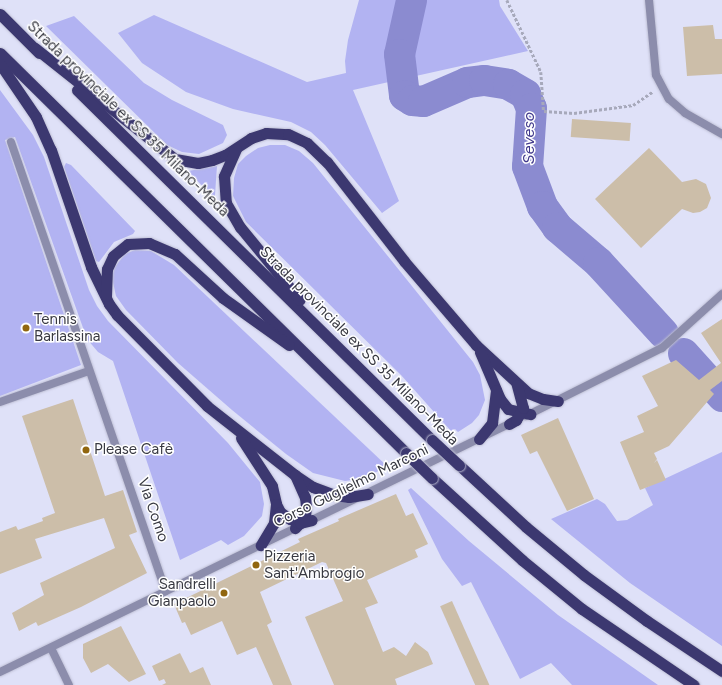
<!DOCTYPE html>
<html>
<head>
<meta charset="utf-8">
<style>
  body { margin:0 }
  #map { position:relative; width:722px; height:685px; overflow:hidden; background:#dfe1f8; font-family:Figtree,sans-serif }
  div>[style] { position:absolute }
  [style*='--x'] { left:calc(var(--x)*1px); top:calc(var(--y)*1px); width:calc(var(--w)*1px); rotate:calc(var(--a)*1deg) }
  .green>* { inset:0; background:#b2b3f2 }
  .river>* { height:31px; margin:-15.5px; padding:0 15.5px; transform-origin:15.5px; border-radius:15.5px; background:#8b8bd0 }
  .building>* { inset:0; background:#ccbea9; transform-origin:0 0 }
  .path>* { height:2.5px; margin-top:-1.25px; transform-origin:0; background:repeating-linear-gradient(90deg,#a7a9bb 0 3px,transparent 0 5px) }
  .roads { filter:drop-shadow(0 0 1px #bebfd4) drop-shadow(0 0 1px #bebfd4) }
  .minor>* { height:8px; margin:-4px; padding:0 4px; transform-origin:4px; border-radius:4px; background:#8c8dac }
  .tertiary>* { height:8px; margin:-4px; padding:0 4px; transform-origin:4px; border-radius:4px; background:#8c8dac }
  .trunk>* { height:11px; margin:-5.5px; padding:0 5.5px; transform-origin:5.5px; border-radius:5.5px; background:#3c3870 }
  .bridges { filter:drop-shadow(0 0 1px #bebfd4) drop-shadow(0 0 1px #bebfd4) }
  .trunk-bridge>* { height:11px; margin:-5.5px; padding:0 5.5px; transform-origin:5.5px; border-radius:5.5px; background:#3c3870 }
  .dots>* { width:11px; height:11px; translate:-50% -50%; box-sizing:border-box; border:2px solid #fff; border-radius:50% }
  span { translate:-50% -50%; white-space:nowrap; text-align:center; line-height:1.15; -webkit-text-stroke:3px #fff; paint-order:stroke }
  .street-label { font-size:15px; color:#383942 }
  .poi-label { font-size:15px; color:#383942 }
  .left { translate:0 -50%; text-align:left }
  .right { translate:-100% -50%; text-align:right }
  .water-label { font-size:16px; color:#423a8c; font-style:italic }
</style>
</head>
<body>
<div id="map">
  <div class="green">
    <i style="clip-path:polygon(359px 0,499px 0,500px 6px,528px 51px,353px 90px,399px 201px,382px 213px,325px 145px,311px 132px,291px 122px,233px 109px,186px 92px,142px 63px,118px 33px,154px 15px,307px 82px,346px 73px,345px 61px,348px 40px)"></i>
    <i style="clip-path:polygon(74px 16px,144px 83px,172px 100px,223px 125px,227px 135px,223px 143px,199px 154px,182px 152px,167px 145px,46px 26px)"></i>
    <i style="clip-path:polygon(0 90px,33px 135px,44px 157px,89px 290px,97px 306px,108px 321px,228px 443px,260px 482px,264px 504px,262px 516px,244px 536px,228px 545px,221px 540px,180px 560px,113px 361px,98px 352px,87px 339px,15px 137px,5px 140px,81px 365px,0 396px)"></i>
    <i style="clip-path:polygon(270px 145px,285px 145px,299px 151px,313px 163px,473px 362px,480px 375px,485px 400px,479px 415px,472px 423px,458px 432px,455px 429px,451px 431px,401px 375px,246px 222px,233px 196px,234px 178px,238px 164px,246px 156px,258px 148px)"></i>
    <i style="clip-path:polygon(66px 163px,71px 165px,135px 231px,133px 234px,114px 242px,99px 262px,96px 261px,64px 167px)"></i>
    <i style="clip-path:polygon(217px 166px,215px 195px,214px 198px,188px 171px)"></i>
    <i style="clip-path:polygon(135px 250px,151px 251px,174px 265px,388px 467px,360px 479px,345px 481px,313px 473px,286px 454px,232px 410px,178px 363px,126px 310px,116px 296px,112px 278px,114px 268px,125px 254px)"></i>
    <i style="clip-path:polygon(722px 452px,722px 646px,630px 583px,551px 519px,597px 499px,605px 504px,617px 521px,627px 520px,653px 505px,645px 488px)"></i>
    <i style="clip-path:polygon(411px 488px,469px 541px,558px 615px,658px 685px,572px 685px,551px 663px,520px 679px,471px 582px,462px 586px,442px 559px,408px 490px)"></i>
  </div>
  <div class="river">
    <i style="--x:411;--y:0;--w:55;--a:102.5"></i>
    <i style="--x:399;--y:54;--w:41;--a:83"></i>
    <i style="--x:404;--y:95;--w:9;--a:32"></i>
    <i style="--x:412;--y:100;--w:11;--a:5"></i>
    <i style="--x:423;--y:101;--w:48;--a:-23.4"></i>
    <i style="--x:467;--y:82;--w:17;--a:-7"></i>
    <i style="--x:484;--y:80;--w:24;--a:9"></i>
    <i style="--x:508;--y:84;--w:20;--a:30"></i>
    <i style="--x:525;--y:94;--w:15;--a:67"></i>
    <i style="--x:531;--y:108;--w:58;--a:93.9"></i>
    <i style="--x:527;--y:166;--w:43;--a:69.4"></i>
    <i style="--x:542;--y:206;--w:26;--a:54"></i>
    <i style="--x:557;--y:227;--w:54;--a:40.5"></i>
    <i style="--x:598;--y:262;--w:96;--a:47.5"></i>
    <i style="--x:683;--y:353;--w:58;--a:47.8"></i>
  </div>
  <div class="building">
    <i style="clip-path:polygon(713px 25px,715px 39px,722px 39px,722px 74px,687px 76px,683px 27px)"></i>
    <i style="left:572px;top:119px;width:59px;height:18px;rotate:4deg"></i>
    <i style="clip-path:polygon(649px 148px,682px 182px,696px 179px,706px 184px,711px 198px,707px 208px,700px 212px,693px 213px,682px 209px,641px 248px,595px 199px)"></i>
    <i style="clip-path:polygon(722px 319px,722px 381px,710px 390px,714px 394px,669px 446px,654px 453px,657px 459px,654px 463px,657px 460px,666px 480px,640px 490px,620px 442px,644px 432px,637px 416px,658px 406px,642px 376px,676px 360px,699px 380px,721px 363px,701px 333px)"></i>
    <i style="clip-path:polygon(73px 399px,105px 496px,123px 490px,137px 532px,129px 535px,147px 573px,81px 607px,38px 626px,36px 622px,19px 631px,12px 613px,44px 595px,40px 583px,115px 548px,104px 518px,35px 539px,42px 558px,0 574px,0 532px,16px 526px,18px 530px,43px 521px,42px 518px,55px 513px,22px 416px)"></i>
    <i style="clip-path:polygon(558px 418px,594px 499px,567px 511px,537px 451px,530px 454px,521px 435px)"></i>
    <i style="clip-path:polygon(396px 494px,406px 516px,413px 513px,428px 544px,415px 550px,418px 557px,367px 580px,378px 603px,365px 608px,383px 652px,394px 647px,406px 656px,415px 642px,428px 652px,433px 664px,395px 679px,397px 685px,334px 685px,305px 617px,343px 601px,326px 563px,322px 562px,260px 592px,272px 622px,267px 625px,292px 685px,273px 685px,256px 647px,237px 655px,222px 621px,191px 635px,185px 622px,182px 623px,174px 604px,300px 542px,298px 539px,339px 521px,338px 519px)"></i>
    <i style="left:452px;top:601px;width:92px;height:13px;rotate:66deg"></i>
    <i style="clip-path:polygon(121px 626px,146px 674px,129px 682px,108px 664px,91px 673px,83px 658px,83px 644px)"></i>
    <i style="clip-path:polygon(180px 653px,190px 673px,203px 667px,211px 685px,162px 685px,166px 683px,164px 679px,159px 681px,152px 666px)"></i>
  </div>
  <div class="path">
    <i style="--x:507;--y:0;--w:80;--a:64.7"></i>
    <i style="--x:541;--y:72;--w:39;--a:86"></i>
    <i style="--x:544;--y:111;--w:30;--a:4"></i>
    <i style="--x:574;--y:113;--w:60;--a:-7.7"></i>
    <i style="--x:633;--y:105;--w:23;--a:-34"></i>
  </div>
  <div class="roads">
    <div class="minor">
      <i style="--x:649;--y:0;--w:75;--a:84.7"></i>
      <i style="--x:656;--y:75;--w:27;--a:62"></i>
      <i style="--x:669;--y:99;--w:21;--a:41"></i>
      <i style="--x:685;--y:113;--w:43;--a:29.6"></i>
      <i style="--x:11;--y:142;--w:475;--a:71"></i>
      <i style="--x:0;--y:402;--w:94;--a:-19.2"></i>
      <i style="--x:51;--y:648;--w:41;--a:64.1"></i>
    </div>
    <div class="tertiary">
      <i style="--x:526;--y:416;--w:152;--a:-26.6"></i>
      <i style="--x:662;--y:348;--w:81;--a:-42"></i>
      <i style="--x:0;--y:672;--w:571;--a:-25.98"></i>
    </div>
    <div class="trunk">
      <i style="--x:0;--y:14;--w:55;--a:45"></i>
      <i style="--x:35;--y:48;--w:179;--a:38.4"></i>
      <i style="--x:175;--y:159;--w:23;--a:10"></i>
      <i style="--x:198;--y:163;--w:14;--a:-12"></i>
      <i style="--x:212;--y:160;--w:14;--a:-21"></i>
      <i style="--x:225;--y:155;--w:31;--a:-33"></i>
      <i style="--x:251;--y:138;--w:16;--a:-18"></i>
      <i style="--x:266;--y:133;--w:22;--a:3"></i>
      <i style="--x:288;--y:134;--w:21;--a:25"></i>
      <i style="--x:307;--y:143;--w:28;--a:44"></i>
      <i style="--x:327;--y:162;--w:125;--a:52.1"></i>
      <i style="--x:404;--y:261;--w:111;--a:49.4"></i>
      <i style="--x:476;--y:345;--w:71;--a:42.7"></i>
      <i style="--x:528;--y:393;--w:16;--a:22"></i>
      <i style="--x:543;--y:399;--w:15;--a:8"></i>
      <i style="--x:0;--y:53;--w:570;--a:44.57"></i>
      <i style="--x:0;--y:64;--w:64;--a:55.8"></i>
      <i style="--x:36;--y:117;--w:36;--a:66"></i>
      <i style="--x:51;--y:150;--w:124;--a:71.1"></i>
      <i style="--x:91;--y:267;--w:41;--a:64.1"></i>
      <i style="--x:109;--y:304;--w:14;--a:54"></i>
      <i style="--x:117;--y:315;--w:128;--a:45.3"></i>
      <i style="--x:207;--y:406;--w:112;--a:38.1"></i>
      <i style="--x:295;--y:475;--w:22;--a:34"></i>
      <i style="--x:313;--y:487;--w:23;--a:20"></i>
      <i style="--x:335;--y:495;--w:14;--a:8"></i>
      <i style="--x:349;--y:497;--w:19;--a:-9"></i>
      <i style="--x:77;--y:90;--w:499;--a:44.6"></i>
      <i style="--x:236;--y:149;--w:30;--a:114"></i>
      <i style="--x:224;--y:176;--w:27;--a:86"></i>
      <i style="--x:226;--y:203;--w:28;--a:60"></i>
      <i style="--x:240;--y:227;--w:94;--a:50.6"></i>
      <i style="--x:106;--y:296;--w:27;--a:-88"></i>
      <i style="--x:107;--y:269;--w:14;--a:-65"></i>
      <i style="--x:113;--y:256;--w:19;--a:-39"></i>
      <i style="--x:128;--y:244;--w:21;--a:-3"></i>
      <i style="--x:149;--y:243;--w:28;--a:23"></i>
      <i style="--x:175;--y:254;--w:65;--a:42.5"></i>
      <i style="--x:223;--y:298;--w:81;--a:35.5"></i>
      <i style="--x:480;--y:352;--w:51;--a:66.9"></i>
      <i style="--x:500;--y:399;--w:13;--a:51"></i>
      <i style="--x:508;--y:409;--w:23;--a:13"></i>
      <i style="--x:509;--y:424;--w:8;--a:-30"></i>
      <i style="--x:516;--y:420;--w:14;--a:-60"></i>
      <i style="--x:523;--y:408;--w:24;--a:-105"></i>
      <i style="--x:241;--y:438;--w:57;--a:57.1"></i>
      <i style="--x:272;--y:486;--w:18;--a:77"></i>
      <i style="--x:276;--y:504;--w:19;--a:96"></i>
      <i style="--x:274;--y:523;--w:26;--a:121"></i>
      <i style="--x:479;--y:439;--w:21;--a:-51"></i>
      <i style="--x:492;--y:423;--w:33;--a:-83"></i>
      <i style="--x:459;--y:465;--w:91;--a:42.8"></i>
      <i style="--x:526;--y:527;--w:75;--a:39.6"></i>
      <i style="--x:584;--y:575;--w:78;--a:36.1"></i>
      <i style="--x:647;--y:621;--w:90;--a:33.7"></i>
      <i style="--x:295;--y:475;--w:24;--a:66"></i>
      <i style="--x:305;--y:497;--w:10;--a:84"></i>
      <i style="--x:306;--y:507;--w:10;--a:96"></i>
      <i style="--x:305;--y:517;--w:15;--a:132"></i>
      <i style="--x:432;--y:478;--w:122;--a:42.3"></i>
      <i style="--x:522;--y:560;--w:77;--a:39.2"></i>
      <i style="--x:582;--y:609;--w:135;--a:34.2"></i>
      <i style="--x:276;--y:504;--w:9;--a:63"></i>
      <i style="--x:280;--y:512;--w:12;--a:35"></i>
      <i style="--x:290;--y:519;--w:11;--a:22"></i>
      <i style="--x:300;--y:523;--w:12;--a:-14"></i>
    </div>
  </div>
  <div class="bridges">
    <div class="trunk-bridge">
      <i style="--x:432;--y:440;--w:37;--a:43"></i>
      <i style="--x:406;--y:453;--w:36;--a:44"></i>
    </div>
  </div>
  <div class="dots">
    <i style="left:26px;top:328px;background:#91660f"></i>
    <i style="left:86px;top:450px;background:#91660f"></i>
    <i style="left:256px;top:565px;background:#91660f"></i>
    <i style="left:224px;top:593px;background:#91660f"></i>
  </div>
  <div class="street-label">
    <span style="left:128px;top:119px;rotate:44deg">Strada provinciale ex SS 35 Milano-Meda</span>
    <span style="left:359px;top:346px;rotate:45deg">Strada provinciale ex SS 35 Milano-Meda</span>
    <span style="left:351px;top:486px;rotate:-26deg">Corso Guglielmo Marconi</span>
    <span style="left:153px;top:510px;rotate:71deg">Via Como</span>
  </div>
  <div class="poi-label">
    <span class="left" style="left:34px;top:328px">Tennis<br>Barlassina</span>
    <span class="left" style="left:94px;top:450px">Please Cafè</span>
    <span class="left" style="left:264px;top:565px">Pizzeria<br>Sant'Ambrogio</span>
    <span class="right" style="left:216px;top:593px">Sandrelli<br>Gianpaolo</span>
  </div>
  <div class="water-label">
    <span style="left:529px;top:138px;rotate:-90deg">Seveso</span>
  </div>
</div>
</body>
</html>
